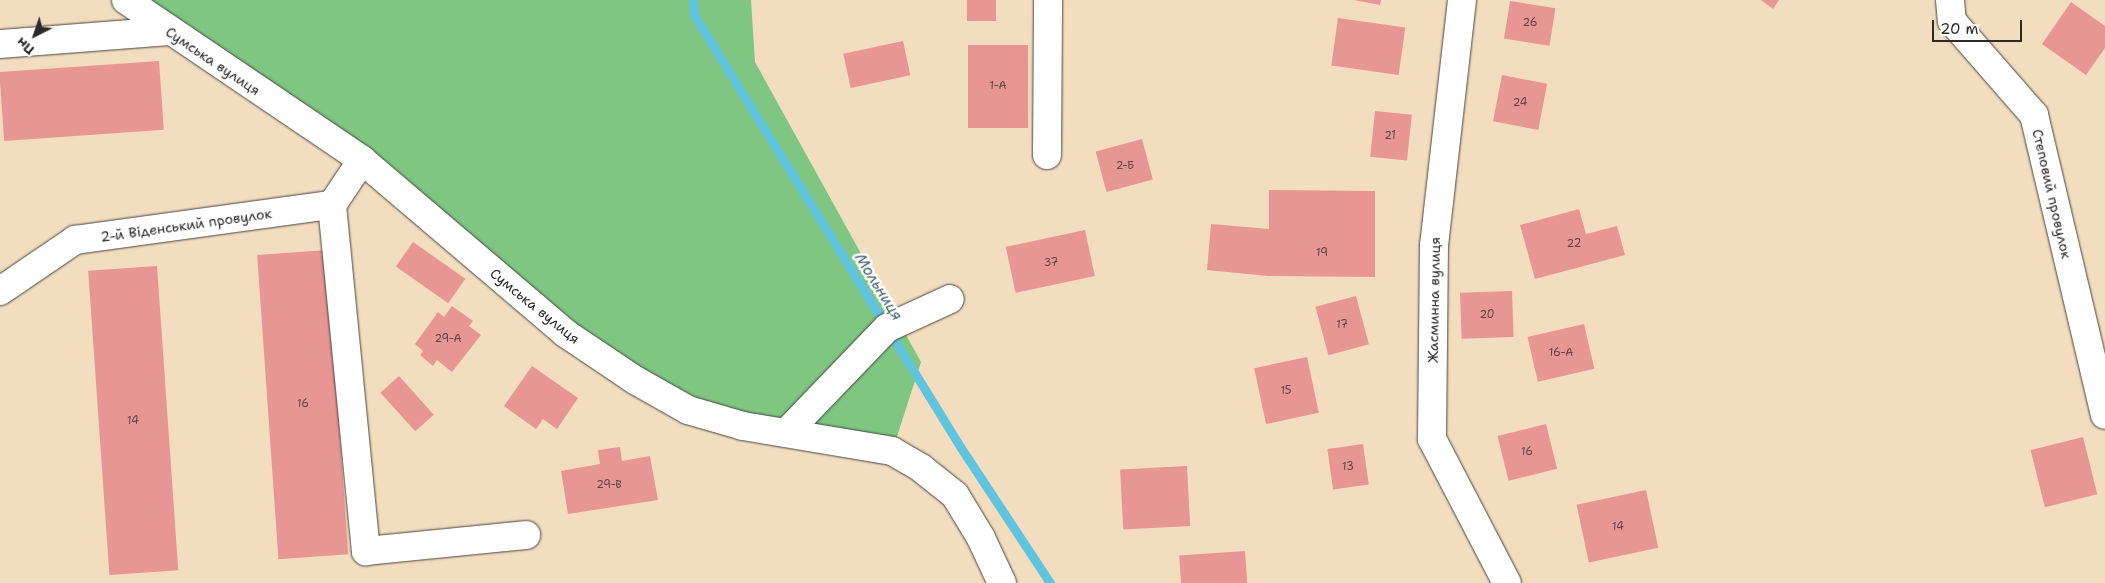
<!DOCTYPE html>
<html>
<head>
<meta charset="utf-8">
<style>
  body { margin:0 }
  #map { position:relative; width:2105px; height:583px; overflow:hidden; background:#f3ddbf; font-family:"Shantell Sans",sans-serif }
  div>[style] { position:absolute }
  [style*='--x'] { left:calc(var(--x)*1px); top:calc(var(--y)*1px); width:calc(var(--w)*1px); rotate:calc(var(--a)*1deg) }
  .green>* { inset:0; background:#7ec682 }
  .stream>* { height:9px; margin:-4.5px; padding:0 4.5px; transform-origin:4.5px; border-radius:4.5px; background:#60c4de }
  .building>* { inset:0; background:#e79693; transform-origin:0 0 }
  .roads { filter:drop-shadow(0 0 1px #494641) drop-shadow(0 0 1px #494641) }
  .minor>* { height:28px; margin:-14px; padding:0 14px; transform-origin:14px; border-radius:14px; background:#fff }
  span { translate:-50% -50%; white-space:nowrap; text-align:center; line-height:1.15; -webkit-text-stroke:5px #fff; paint-order:stroke }
  .number-label { font-size:11px; color:#5a4645 }
  .number-label span { -webkit-text-stroke-width:0 }
  .street-label { font-size:14px; color:#2b2b2b }
  .water-label { font-size:15px; color:#3e616a; font-style:italic }
  .north { position:absolute; left:10px; top:10px; width:50px; height:50px; -webkit-text-stroke:4px #fff; paint-order:stroke; rotate:221deg; font-size:14px; font-weight:700; line-height:20px; text-align:center; color:#2b2b2b }
  .north::after { content:''; display:block; margin:auto; width:18px; height:22px; background:#2b2b2b; clip-path:polygon(50% 0,100% 100%,50% 72%,0 100%) }
  .scale { position:absolute; left:1932px; top:20px; width:90px; height:22px; box-sizing:border-box; border:2px solid #2b2b2b; border-top:0; padding-left:6px; font-size:15px; line-height:18px; white-space:nowrap; color:#2b2b2b; -webkit-text-stroke:4px #fff; paint-order:stroke }
</style>
</head>
<body>
<div id="map">
  <div class="green">
    <i style="clip-path:polygon(145px 0,751px 0,755px 62px,921px 362px,892px 452px,688px 410px)"></i>
  </div>
  <div class="stream">
    <i style="--x:693;--y:0;--w:15;--a:86"></i>
    <i style="--x:694;--y:15;--w:509;--a:58.34"></i>
    <i style="--x:961;--y:448;--w:162;--a:56.6"></i>
  </div>
  <div class="building">
    <i style="left:967px;top:0;width:29px;height:21px"></i>
    <i style="clip-path:polygon(1354px 0,1381px 0,1380px 5px)"></i>
    <i style="clip-path:polygon(1761px 0,1779px 0,1773px 9px)"></i>
    <i style="left:1510px;top:1px;width:46px;height:38px;rotate:9deg"></i>
    <i style="clip-path:polygon(2071px 2px,2105px 26px,2105px 48px,2086px 75px,2042px 44px)"></i>
    <i style="left:1338px;top:18px;width:68px;height:48px;rotate:8deg"></i>
    <i style="left:903px;top:41px;width:35px;height:61px;rotate:78deg"></i>
    <i style="left:968px;top:45px;width:60px;height:83px"></i>
    <i style="left:159px;top:61px;width:69px;height:160px;rotate:86deg"></i>
    <i style="left:1502px;top:75px;width:46px;height:47px;rotate:11deg"></i>
    <i style="left:1375px;top:111px;width:37px;height:46px;rotate:6deg"></i>
    <i style="left:1142px;top:139px;width:42px;height:48px;rotate:75deg"></i>
    <i style="clip-path:polygon(1269px 190px,1375px 191px,1375px 277px,1268px 276px,1207px 270px,1211px 224px,1269px 229px)"></i>
    <i style="clip-path:polygon(1579px 209px,1586px 234px,1617px 226px,1625px 255px,1535px 279px,1520px 225px)"></i>
    <i style="left:1085px;top:230px;width:47px;height:81px;rotate:78deg"></i>
    <i style="left:413px;top:242px;width:64px;height:30px;rotate:35deg"></i>
    <i style="left:327px;top:250px;width:305px;height:70px;rotate:86deg"></i>
    <i style="left:157px;top:266px;width:305px;height:69px;rotate:86deg"></i>
    <i style="left:1512px;top:291px;width:46px;height:52px;rotate:88deg"></i>
    <i style="left:1356px;top:296px;width:50px;height:42px;rotate:75deg"></i>
    <i style="clip-path:polygon(452px 306px,473px 321px,469px 326px,481px 335px,452px 372px,437px 360px,433px 366px,420px 355px,423px 351px,415px 344px,438px 312px,444px 317px)"></i>
    <i style="left:1584px;top:324px;width:46px;height:58px;rotate:77deg"></i>
    <i style="left:1307px;top:357px;width:57px;height:54px;rotate:78deg"></i>
    <i style="clip-path:polygon(532px 366px,578px 398px,557px 429px,543px 419px,536px 429px,504px 406px)"></i>
    <i style="left:399px;top:376px;width:52px;height:25px;rotate:48deg"></i>
    <i style="left:1546px;top:424px;width:46px;height:50px;rotate:76deg"></i>
    <i style="left:2083px;top:437px;width:59px;height:54px;rotate:76deg"></i>
    <i style="left:1363px;top:444px;width:41px;height:36px;rotate:82deg"></i>
    <i style="clip-path:polygon(620px 447px,622px 461px,650px 456px,658px 500px,568px 514px,561px 471px,600px 464px,598px 450px)"></i>
    <i style="left:1187px;top:466px;width:60px;height:67px;rotate:87deg"></i>
    <i style="left:1646px;top:490px;width:59px;height:71px;rotate:78deg"></i>
    <i style="left:1245px;top:551px;width:32px;height:66px;rotate:86deg"></i>
  </div>
  <div class="roads">
    <div class="minor">
      <i style="--x:126;--y:0;--w:285;--a:34.1"></i>
      <i style="--x:362;--y:160;--w:267;--a:40.4"></i>
      <i style="--x:565;--y:333;--w:84;--a:33.9"></i>
      <i style="--x:635;--y:380;--w:61;--a:29.5"></i>
      <i style="--x:688;--y:410;--w:57;--a:16.2"></i>
      <i style="--x:743;--y:426;--w:151;--a:9.5"></i>
      <i style="--x:892;--y:451;--w:34;--a:30"></i>
      <i style="--x:921;--y:468;--w:43;--a:38.5"></i>
      <i style="--x:955;--y:495;--w:50;--a:58.8"></i>
      <i style="--x:981;--y:538;--w:50;--a:65"></i>
      <i style="--x:1462;--y:0;--w:247;--a:96.5"></i>
      <i style="--x:1434;--y:245;--w:194;--a:90.6"></i>
      <i style="--x:1432;--y:439;--w:162;--a:62.5"></i>
      <i style="--x:1950;--y:0;--w:21;--a:85"></i>
      <i style="--x:1952;--y:21;--w:125;--a:48.9"></i>
      <i style="--x:2034;--y:115;--w:308;--a:76.7"></i>
      <i style="--x:0;--y:44;--w:169;--a:-4.4"></i>
      <i style="--x:1047;--y:155;--w:155;--a:-89.6"></i>
      <i style="--x:332;--y:205;--w:348;--a:84.4"></i>
      <i style="--x:366;--y:551;--w:161;--a:-5.7"></i>
      <i style="--x:0;--y:291;--w:91;--a:-34.2"></i>
      <i style="--x:75;--y:240;--w:259;--a:-7.8"></i>
      <i style="--x:332;--y:205;--w:54;--a:-56.3"></i>
      <i style="--x:786;--y:433;--w:146;--a:-46.1"></i>
      <i style="--x:887;--y:328;--w:69;--a:-24.7"></i>
    </div>
  </div>
  <div class="number-label">
    <span style="left:1530px;top:23px">26</span>
    <span style="left:998px;top:86px">1-А</span>
    <span style="left:1520px;top:103px">24</span>
    <span style="left:1390px;top:136px">21</span>
    <span style="left:1125px;top:166px">2-Б</span>
    <span style="left:1574px;top:244px">22</span>
    <span style="left:1322px;top:253px">19</span>
    <span style="left:1051px;top:263px">37</span>
    <span style="left:1487px;top:315px">20</span>
    <span style="left:1342px;top:325px">17</span>
    <span style="left:448px;top:339px">29-А</span>
    <span style="left:1561px;top:353px">16-А</span>
    <span style="left:1286px;top:391px">15</span>
    <span style="left:303px;top:404px">16</span>
    <span style="left:133px;top:421px">14</span>
    <span style="left:1527px;top:452px">16</span>
    <span style="left:1348px;top:467px">13</span>
    <span style="left:609px;top:485px">29-В</span>
    <span style="left:1618px;top:527px">14</span>
  </div>
  <div class="street-label">
    <span style="left:213px;top:61px;rotate:34deg">Сумська вулиця</span>
    <span style="left:2052px;top:194px;rotate:77deg">Степовий провулок</span>
    <span style="left:186px;top:225px;rotate:-8deg">2-й Віденський провулок</span>
    <span style="left:1434px;top:300px;rotate:-89deg">Жасминна вулиця</span>
    <span style="left:535px;top:306px;rotate:39deg">Сумська вулиця</span>
  </div>
  <div class="water-label">
    <span style="left:878px;top:287px;rotate:58deg">Мольниця</span>
  </div>
  <div class="north">Пн</div>
  <div class="scale">20 m</div>
</div>
</body>
</html>
